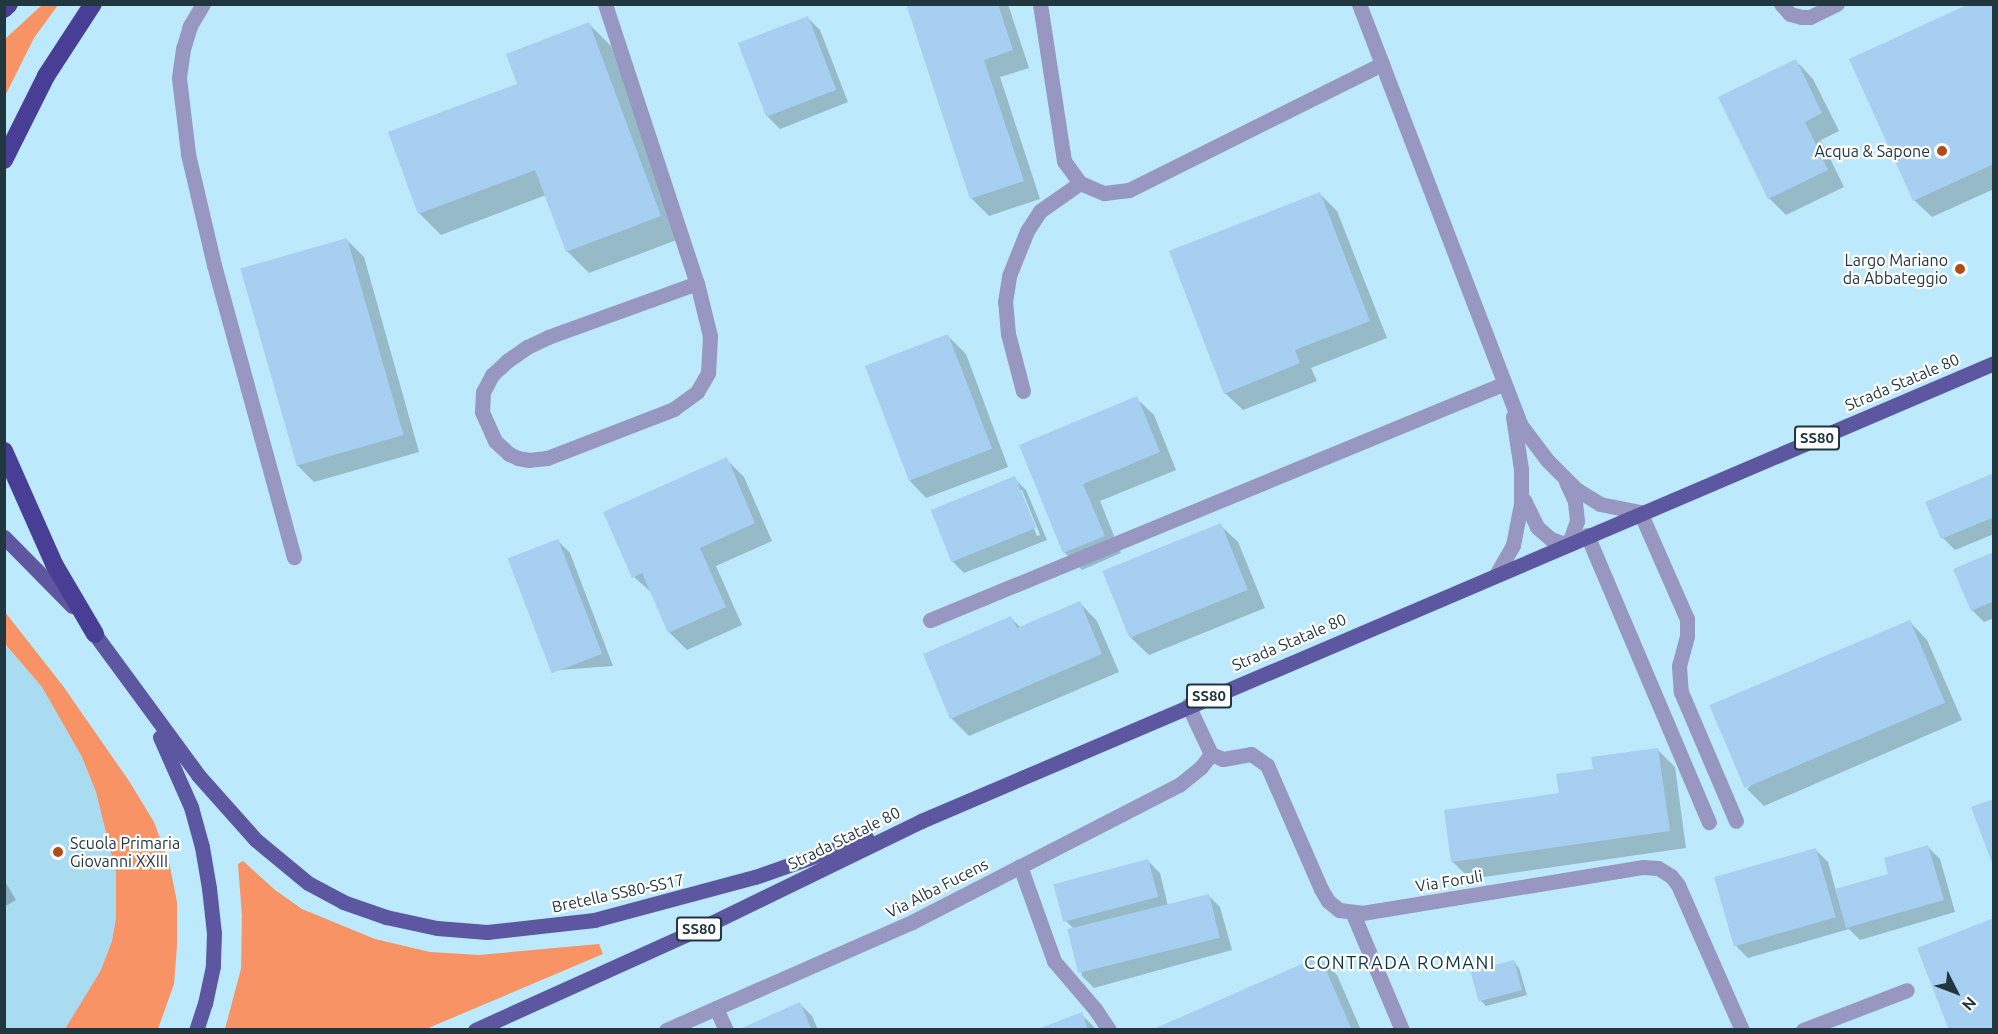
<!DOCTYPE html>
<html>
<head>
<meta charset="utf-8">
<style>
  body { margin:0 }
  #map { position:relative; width:1998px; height:1034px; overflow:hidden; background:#bce9fb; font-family:Ubuntu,sans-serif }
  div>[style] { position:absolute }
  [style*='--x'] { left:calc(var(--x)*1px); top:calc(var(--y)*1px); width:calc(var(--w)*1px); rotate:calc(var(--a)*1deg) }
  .built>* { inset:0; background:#aadcf1 }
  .green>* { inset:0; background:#f79365 }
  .shadow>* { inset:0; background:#0003 }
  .building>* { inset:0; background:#a7cff2; transform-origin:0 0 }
  .lane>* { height:15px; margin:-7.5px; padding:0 7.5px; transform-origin:7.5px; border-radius:7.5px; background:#9797c1 }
  .street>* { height:15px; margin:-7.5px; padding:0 7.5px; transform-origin:7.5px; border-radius:7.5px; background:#9797c1 }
  .primary>* { height:15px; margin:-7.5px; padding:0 7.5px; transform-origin:7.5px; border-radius:7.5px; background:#5d57a1 }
  .highway>* { height:18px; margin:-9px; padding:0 9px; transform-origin:9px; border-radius:9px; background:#493e95 }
  .dots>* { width:16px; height:16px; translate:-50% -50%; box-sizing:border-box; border:3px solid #fff; border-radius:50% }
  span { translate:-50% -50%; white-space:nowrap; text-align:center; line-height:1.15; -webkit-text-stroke:4.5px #fff; paint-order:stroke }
  .shield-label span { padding:2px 4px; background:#fff; border:2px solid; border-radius:4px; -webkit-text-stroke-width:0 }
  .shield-label { font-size:15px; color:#213740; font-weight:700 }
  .poi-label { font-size:16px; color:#213740 }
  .right { translate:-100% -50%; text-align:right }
  .left { translate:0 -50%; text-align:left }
  .street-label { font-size:16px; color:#213740 }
  .neighbourhood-label { font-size:18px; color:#0a3644; letter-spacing:1.5px }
  .frame { position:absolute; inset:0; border:6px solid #213740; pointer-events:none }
  .north { position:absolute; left:1926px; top:962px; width:60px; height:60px; -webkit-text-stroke:4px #fff; paint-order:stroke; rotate:132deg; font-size:16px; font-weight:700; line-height:24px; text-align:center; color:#213740 }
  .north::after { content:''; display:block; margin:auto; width:21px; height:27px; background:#213740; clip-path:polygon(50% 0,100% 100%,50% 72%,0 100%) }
</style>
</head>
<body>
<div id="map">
  <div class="built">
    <i style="clip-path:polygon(4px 644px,42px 687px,82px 757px,96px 792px,116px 873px,116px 918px,112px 941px,101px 970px,65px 1029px,5px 1029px)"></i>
  </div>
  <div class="green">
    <i style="clip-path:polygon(43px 4px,58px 5px,34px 38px,5px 96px,5px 39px)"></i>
    <i style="clip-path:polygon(5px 612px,63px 686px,129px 781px,154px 822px,169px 862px,177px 902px,177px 946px,174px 984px,158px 1029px,65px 1029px,101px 970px,112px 941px,116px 918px,116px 873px,96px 792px,82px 757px,42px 687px,5px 644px)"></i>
    <i style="clip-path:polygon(243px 861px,275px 890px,302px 909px,375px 939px,430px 952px,479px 955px,599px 944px,603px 954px,426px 1029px,225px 1029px,241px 969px,242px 916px,238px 864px)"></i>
  </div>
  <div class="shadow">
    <i style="clip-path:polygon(908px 4px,1008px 4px,1029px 68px,1000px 77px,1040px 199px,989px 216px,972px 199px)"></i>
    <i style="clip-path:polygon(1994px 4px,1994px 189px,1932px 217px,1914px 200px)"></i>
    <i style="clip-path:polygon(808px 18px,820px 30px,848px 102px,780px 129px,768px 117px)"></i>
    <i style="clip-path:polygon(589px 24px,611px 46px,682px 238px,589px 273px,567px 251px,546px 195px,441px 235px,419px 213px,519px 85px)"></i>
    <i style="clip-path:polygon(1796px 61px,1813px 79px,1839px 131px,1821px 140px,1844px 187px,1786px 215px,1769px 198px)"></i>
    <i style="clip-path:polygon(1319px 193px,1337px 211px,1387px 338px,1311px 368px,1317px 381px,1243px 410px,1225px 393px)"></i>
    <i style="clip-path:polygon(347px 240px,364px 257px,419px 452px,314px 482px,297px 465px)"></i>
    <i style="clip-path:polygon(948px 336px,966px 354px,1008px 467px,926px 498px,909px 480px)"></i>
    <i style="clip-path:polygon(1136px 398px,1154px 415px,1176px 470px,1100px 501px,1121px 553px,1082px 570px,1064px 552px,1021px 446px)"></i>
    <i style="clip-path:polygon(726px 459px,744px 477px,772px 541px,716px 566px,742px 625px,687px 650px,669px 632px,653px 594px,634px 577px)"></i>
    <i style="clip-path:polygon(1994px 475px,1994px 534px,1955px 550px,1943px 538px)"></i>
    <i style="clip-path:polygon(evenodd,1014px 478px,1026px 490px,1047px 540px,964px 573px,952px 561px,1014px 478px,1019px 490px,1022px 490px,1040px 535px,1037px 536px,1019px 490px)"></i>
    <i style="clip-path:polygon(1220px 525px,1238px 542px,1265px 608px,1149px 655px,1131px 638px)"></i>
    <i style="clip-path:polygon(558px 541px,570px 553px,613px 666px,559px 670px,547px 658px)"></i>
    <i style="clip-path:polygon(1994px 553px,1994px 618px,1984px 622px,1972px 610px)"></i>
    <i style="clip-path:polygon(1080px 603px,1097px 621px,1119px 672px,969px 736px,951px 718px,1011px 618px,1021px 628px)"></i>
    <i style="clip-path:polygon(1910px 622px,1927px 640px,1962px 720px,1764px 806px,1747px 789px)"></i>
    <i style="clip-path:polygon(1658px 750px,1675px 767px,1686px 848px,1470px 879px,1452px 861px,1561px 794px,1594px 770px)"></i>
    <i style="clip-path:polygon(1928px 847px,1940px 859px,1955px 912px,1860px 940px,1849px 929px,1748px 958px,1736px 946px,1816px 850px,1828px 862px,1836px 891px,1890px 875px)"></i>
    <i style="clip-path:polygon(1148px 861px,1160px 873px,1168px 906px,1208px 895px,1220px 907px,1232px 950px,1094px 988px,1082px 976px,1076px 931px,1065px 920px)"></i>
    <i style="clip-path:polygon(4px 880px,16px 900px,4px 907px)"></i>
    <i style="clip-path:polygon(1319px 958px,1337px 975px,1361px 1030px,1159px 1030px)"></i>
    <i style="clip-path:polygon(1514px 962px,1519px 968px,1527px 995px,1486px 1006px,1480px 1000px)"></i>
    <i style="clip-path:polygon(800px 1004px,812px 1016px,818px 1030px,744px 1030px)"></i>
    <i style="clip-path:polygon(1081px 1014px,1097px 1030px,1042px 1030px)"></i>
  </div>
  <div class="building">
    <i style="clip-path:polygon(906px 4px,998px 4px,1013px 50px,984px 60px,1024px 181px,970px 199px)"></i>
    <i style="clip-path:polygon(1969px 4px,1994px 4px,1994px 164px,1913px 201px,1849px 59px)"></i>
    <i style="left:808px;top:16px;width:79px;height:75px;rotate:69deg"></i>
    <i style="clip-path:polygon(589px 22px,661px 216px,566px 252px,535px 170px,418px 214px,388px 132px,517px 84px,506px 54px)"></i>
    <i style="clip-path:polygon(1796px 59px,1822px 113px,1805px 122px,1828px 170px,1768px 199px,1718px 97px)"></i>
    <i style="clip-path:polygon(1320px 192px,1370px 321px,1295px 350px,1300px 363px,1224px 394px,1169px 251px)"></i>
    <i style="left:347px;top:238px;width:205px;height:111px;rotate:74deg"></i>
    <i style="left:948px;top:334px;width:123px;height:89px;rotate:69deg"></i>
    <i style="clip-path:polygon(1137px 396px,1160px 452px,1083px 484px,1105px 536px,1063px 553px,1019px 445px)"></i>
    <i style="clip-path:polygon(727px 457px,755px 523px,700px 548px,726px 607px,668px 633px,642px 573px,632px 578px,603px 512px)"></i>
    <i style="clip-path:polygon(1994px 473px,1994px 517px,1941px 539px,1925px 502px)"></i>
    <i style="left:1015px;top:476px;width:56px;height:91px;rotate:68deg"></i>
    <i style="left:1221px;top:523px;width:72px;height:128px;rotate:68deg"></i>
    <i style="left:558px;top:539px;width:123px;height:54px;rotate:69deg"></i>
    <i style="clip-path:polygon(1994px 552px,1994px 601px,1971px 611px,1953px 569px)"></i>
    <i style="clip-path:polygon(1080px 601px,1102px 654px,950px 719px,923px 654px,1011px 616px,1017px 628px)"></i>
    <i style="left:1910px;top:620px;width:90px;height:218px;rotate:67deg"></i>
    <i style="clip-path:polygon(1658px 748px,1670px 831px,1451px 862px,1444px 810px,1559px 793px,1556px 774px,1593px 769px,1591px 757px)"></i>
    <i style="clip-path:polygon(1994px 799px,1994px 862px,1992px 863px,1971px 807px)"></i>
    <i style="clip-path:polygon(1928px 845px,1944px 900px,1846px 928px,1835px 889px,1888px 874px,1884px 858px)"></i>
    <i style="left:1816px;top:848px;width:72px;height:106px;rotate:74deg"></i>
    <i style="left:1148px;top:859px;width:39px;height:98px;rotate:75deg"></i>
    <i style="left:1209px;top:894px;width:45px;height:146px;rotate:76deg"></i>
    <i style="clip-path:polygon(1994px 918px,1994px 1030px,1949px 1030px,1917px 948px)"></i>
    <i style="clip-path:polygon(1320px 956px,1352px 1030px,1157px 1030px,1156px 1028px)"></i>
    <i style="left:1514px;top:960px;width:31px;height:45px;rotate:75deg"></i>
    <i style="clip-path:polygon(800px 1002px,812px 1030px,743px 1030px,742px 1028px)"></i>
    <i style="clip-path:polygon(1082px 1012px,1088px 1030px,1038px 1030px,1038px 1029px)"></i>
  </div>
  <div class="lane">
    <i style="--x:203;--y:4;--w:26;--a:121"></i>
    <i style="--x:190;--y:26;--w:24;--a:107"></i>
    <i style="--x:183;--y:49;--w:29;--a:98"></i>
    <i style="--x:179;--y:78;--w:77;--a:83.2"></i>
    <i style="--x:188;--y:154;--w:114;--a:76.8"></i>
    <i style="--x:214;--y:265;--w:303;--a:74.7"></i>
    <i style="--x:605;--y:4;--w:294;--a:71.8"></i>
    <i style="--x:697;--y:283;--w:55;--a:76.2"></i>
    <i style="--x:710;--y:336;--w:37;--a:93"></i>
    <i style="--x:708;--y:373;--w:22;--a:120"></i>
    <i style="--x:697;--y:392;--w:29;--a:144"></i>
    <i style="--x:674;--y:409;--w:136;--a:158.9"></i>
    <i style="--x:547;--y:458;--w:18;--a:174"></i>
    <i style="--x:529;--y:460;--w:11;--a:-170"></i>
    <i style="--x:518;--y:458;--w:10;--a:-156"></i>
    <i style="--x:509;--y:454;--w:19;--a:-137"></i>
    <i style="--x:495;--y:441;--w:32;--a:-114"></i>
    <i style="--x:482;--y:412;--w:20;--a:-87"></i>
    <i style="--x:483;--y:392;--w:19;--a:-62"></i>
    <i style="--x:492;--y:375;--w:21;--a:-43"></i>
    <i style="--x:507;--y:361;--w:24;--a:-35"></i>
    <i style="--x:527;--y:347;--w:23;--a:-25"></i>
    <i style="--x:548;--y:337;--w:158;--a:-19.9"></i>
    <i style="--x:1040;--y:4;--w:159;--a:81.3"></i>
    <i style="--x:1064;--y:161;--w:27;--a:54"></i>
    <i style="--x:1080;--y:183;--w:26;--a:23"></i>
    <i style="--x:1104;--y:193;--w:25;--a:-7"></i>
    <i style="--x:1129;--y:190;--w:283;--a:-26.5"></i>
    <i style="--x:1359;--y:4;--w:450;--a:69"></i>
    <i style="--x:1520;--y:424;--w:45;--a:53.1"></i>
    <i style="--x:1547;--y:460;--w:41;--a:45"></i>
    <i style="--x:1576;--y:489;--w:28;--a:32"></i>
    <i style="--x:1600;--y:504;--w:41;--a:11.3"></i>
    <i style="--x:1640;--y:512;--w:117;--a:66.3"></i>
    <i style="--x:1687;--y:619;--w:17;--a:90"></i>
    <i style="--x:1687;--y:636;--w:31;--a:105"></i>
    <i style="--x:1679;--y:666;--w:26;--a:86"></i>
    <i style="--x:1681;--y:692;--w:140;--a:66.9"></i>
    <i style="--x:1781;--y:4;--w:13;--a:48"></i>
    <i style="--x:1790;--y:14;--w:11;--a:15"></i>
    <i style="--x:1801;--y:17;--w:9;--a:0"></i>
    <i style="--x:1810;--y:17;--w:30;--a:-26"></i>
    <i style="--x:1023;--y:391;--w:59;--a:-104.7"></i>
    <i style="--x:1008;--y:334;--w:32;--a:-95"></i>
    <i style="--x:1005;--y:302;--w:26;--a:-81"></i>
    <i style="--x:1009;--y:276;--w:48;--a:-68.2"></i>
    <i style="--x:1027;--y:231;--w:24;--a:-57"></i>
    <i style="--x:1040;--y:211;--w:49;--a:-35"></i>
    <i style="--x:1524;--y:500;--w:30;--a:64"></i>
    <i style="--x:1537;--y:527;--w:18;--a:41"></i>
    <i style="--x:1551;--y:539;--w:15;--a:20"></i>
    <i style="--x:1565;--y:544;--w:8;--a:-45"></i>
    <i style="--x:1571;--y:538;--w:18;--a:-71"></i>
    <i style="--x:1577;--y:521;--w:20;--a:-96"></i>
    <i style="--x:1575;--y:501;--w:21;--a:-115"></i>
    <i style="--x:1587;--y:535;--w:312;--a:67"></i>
    <i style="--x:1497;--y:573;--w:32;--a:-60"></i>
    <i style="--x:1513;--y:545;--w:42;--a:-79"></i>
    <i style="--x:1521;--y:504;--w:35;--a:-90"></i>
    <i style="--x:1521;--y:469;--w:53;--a:-98.7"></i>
    <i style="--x:930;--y:620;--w:620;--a:-22.39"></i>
    <i style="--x:1020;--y:866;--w:101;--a:70.3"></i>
    <i style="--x:1054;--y:961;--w:63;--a:49.5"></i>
    <i style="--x:1095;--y:1009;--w:25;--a:56"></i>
    <i style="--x:1353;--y:914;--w:126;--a:67.1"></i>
    <i style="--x:716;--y:1008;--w:24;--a:66"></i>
    <i style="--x:1803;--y:1030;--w:111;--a:-21"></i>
  </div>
  <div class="street">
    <i style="--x:1188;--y:705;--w:54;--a:64.9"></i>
    <i style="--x:1211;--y:754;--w:13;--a:23"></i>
    <i style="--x:1223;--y:759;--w:28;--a:-10"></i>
    <i style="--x:1251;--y:754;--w:19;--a:35"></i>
    <i style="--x:1267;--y:765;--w:135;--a:66.5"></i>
    <i style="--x:1321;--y:889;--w:14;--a:60"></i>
    <i style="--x:1328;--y:901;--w:14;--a:39"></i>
    <i style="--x:1339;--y:910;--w:23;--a:7"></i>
    <i style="--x:1362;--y:913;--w:285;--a:-9.3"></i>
    <i style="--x:1643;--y:867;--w:15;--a:4"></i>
    <i style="--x:1658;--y:868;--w:15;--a:32"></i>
    <i style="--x:1671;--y:876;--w:11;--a:52"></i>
    <i style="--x:1678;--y:885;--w:158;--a:66.2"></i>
    <i style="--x:666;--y:1030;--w:269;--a:-23.7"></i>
    <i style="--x:912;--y:922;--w:300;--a:-27.2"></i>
    <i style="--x:1179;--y:785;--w:28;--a:-39"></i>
    <i style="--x:1201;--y:767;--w:16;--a:-52"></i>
  </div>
  <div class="primary">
    <i style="--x:4;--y:537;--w:97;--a:45.4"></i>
    <i style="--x:88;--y:625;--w:186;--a:53.7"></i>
    <i style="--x:198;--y:775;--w:87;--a:48.3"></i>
    <i style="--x:256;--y:840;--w:67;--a:39.6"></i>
    <i style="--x:308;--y:883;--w:40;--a:28"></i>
    <i style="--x:343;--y:902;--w:46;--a:19.2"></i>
    <i style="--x:386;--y:917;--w:52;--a:12.2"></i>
    <i style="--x:437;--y:928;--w:50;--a:4.6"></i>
    <i style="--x:487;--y:932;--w:108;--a:-6.4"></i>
    <i style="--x:594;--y:920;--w:167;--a:-15"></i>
    <i style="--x:755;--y:877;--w:118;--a:-19.4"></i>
    <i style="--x:160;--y:737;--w:77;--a:66.1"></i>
    <i style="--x:191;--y:807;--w:41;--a:74.6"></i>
    <i style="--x:202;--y:847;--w:42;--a:80.3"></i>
    <i style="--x:209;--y:888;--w:45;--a:83.7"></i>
    <i style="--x:214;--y:933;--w:33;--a:92"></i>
    <i style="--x:213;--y:966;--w:38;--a:102"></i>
    <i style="--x:205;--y:1003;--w:28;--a:108"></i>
    <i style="--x:475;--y:1030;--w:246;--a:-24.3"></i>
    <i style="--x:699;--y:929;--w:247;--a:-25.9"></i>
    <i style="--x:921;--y:821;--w:1167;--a:-23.11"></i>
  </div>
  <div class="highway">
    <i style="--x:4;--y:9;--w:7;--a:-45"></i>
    <i style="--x:4;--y:160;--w:94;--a:-63.4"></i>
    <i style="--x:46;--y:76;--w:86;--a:-56.9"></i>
    <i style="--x:4;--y:451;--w:124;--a:66.1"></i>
    <i style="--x:54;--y:564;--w:81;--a:59.6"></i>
  </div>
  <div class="dots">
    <i style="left:1942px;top:151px;background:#b04d16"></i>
    <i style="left:1960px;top:269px;background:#b04d16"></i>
    <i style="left:58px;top:852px;background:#b04d16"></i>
  </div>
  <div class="shield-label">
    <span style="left:1817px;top:438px">SS80</span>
    <span style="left:1209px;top:696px">SS80</span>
    <span style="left:699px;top:929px">SS80</span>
  </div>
  <div class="poi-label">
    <span class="right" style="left:1930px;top:151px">Acqua &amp; Sapone</span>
    <span class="right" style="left:1948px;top:269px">Largo Mariano<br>da Abbateggio</span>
    <span class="left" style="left:70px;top:852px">Scuola Primaria<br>Giovanni XXIII</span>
  </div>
  <div class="street-label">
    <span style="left:1902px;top:382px;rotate:-23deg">Strada Statale 80</span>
    <span style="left:1289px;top:642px;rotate:-23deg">Strada Statale 80</span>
    <span style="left:844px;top:838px;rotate:-26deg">Strada Statale 80</span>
    <span style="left:1449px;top:881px;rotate:-9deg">Via Foruli</span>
    <span style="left:937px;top:888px;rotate:-27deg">Via Alba Fucens</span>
    <span style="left:618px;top:893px;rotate:-12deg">Bretella SS80-SS17</span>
  </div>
  <div class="neighbourhood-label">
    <span style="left:1400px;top:962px">CONTRADA ROMANI</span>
  </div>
  <div class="frame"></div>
  <div class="north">N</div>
</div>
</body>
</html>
